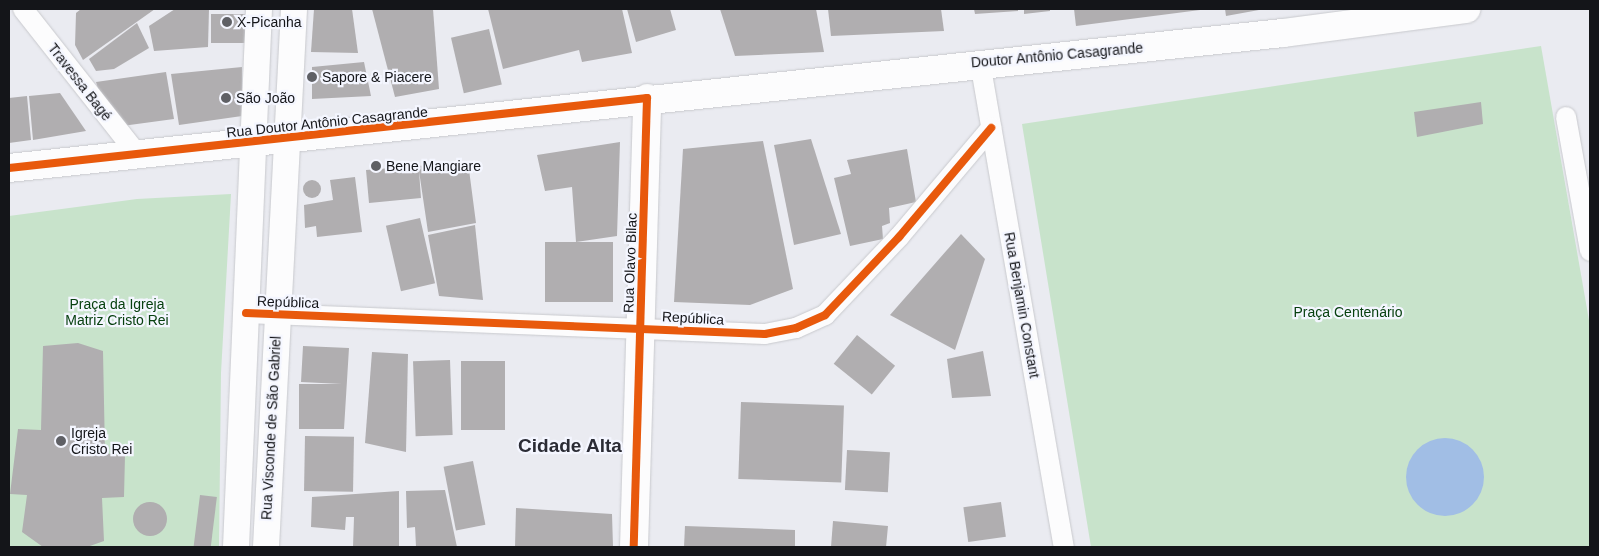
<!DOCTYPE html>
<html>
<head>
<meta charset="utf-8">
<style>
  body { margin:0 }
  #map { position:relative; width:1599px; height:556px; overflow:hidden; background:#eaebf1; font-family:Helvetica,sans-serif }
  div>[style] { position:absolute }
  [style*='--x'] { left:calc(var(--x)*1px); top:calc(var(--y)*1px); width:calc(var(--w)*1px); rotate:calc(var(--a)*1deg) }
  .green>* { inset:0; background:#c8e3cb }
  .water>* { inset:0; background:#a1bee5 }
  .round { border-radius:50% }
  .building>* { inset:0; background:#b0aeb0; transform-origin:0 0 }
  .roads { filter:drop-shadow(0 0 1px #c8c9cd) drop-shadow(0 0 1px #c8c9cd) }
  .minor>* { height:20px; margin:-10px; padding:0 10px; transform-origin:10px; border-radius:10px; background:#fcfcfd }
  .tertiary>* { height:26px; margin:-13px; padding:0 13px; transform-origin:13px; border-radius:13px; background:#fcfcfd }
  .secondary>* { height:28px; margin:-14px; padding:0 14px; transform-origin:14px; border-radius:14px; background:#fcfcfd }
  .cycleway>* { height:8px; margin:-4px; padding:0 4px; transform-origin:4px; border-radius:4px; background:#e8590c }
  .dots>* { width:14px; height:14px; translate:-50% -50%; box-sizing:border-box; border:2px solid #f4f6ff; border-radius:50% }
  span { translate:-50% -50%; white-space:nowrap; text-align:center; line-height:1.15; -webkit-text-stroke:4.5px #f4f6ff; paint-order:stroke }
  .poi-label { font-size:14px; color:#141519 }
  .left { translate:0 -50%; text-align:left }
  .street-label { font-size:14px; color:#141519 }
  .park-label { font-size:14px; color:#07400f }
  .district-label { font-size:19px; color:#2b2c35; font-weight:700 }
  .frame { position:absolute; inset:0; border:10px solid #141519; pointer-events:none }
</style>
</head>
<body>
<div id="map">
  <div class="green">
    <i style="clip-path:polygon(1541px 46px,1590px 326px,1590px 547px,1091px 547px,1022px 124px)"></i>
    <i style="clip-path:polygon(231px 194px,221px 373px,219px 547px,9px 547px,9px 216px,137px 199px)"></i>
  </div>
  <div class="water">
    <i class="round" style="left:1406px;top:438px;width:78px;height:78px"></i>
  </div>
  <div class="building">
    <i style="clip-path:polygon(81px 9px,155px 9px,83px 60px,75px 45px,76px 13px)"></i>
    <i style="clip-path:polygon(175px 9px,209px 9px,208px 47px,154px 51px,149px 26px)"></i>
    <i style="clip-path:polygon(314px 9px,352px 9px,358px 53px,311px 52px)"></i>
    <i style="clip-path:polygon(372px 9px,433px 9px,439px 89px,395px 97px)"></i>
    <i style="clip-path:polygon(488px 9px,622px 9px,632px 53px,582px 62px,579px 50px,503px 69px)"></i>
    <i style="clip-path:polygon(627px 9px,670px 9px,676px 30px,636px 42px)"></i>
    <i style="clip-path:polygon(720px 9px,816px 9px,824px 52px,735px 56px)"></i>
    <i style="clip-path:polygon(828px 9px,941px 9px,944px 31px,831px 36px)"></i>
    <i style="clip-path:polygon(974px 9px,1018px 9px,1018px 11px,975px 14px)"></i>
    <i style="clip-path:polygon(1024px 9px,1050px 9px,1050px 11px,1024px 14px)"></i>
    <i style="clip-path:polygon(1074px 9px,1200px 9px,1200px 10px,1076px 26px)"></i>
    <i style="clip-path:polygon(1225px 9px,1259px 9px,1259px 10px,1226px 16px)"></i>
    <i style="left:245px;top:14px;width:29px;height:34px;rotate:90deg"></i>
    <i style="clip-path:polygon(137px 23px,149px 48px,114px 69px,96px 71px,89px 59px)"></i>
    <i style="left:489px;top:29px;width:57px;height:39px;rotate:77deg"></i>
    <i style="clip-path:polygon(364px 62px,371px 96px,312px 99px,312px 67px)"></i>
    <i style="clip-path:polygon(242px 67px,242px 116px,179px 125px,171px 74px)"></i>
    <i style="clip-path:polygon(166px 72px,174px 119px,122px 126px,101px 99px,96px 82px)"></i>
    <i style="clip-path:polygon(60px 93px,86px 131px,33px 140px,29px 96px)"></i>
    <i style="clip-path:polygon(27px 96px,31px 140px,9px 143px,9px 98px)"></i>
    <i style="clip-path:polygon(1481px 102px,1483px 124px,1417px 137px,1414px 112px)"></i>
    <i style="clip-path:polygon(811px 139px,841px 234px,794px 245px,774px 145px)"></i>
    <i style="clip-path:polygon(763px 141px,793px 289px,750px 305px,674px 302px,683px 149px)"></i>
    <i style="clip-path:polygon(620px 142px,617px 236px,576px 242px,572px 187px,545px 191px,537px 155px)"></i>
    <i style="clip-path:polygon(907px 149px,916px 202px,889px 208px,890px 223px,882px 226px,883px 239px,850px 246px,834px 178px,851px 174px,847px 160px)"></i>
    <i style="clip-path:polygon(468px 162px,476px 223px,428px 232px,419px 171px,421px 198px,369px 203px,366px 170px)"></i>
    <i style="clip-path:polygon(355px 177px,362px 232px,317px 237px,316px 226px,305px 228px,304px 205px,333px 200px,330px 180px)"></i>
    <i class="round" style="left:303px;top:180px;width:18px;height:18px"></i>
    <i style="left:420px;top:218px;width:67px;height:35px;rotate:77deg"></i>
    <i style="clip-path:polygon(475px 225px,483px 300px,439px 296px,428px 235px)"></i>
    <i style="clip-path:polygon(961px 234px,985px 259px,955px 350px,890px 315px)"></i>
    <i style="left:613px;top:242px;width:60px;height:68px;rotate:90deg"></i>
    <i style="left:857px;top:335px;width:49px;height:37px;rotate:39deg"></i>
    <i style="clip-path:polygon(78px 343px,103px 351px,105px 453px,125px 456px,124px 497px,102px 498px,104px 541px,87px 547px,43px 547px,22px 532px,27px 495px,10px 494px,18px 429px,41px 430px,43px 346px)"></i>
    <i style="clip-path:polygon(303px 346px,349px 348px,344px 429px,299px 429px,299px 384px,342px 384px,301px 382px)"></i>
    <i style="clip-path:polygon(983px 351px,991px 396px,952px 398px,947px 359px)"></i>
    <i style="clip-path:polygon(372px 352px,408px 354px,406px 452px,365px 443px)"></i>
    <i style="left:450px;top:360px;width:75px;height:37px;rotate:88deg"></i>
    <i style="left:461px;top:361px;width:44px;height:69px"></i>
    <i style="left:741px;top:402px;width:103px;height:77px;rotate:2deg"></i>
    <i style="left:305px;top:436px;width:49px;height:55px;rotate:1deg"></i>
    <i style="left:847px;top:450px;width:43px;height:40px;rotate:3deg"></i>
    <i style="left:473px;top:461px;width:65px;height:30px;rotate:79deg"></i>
    <i style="clip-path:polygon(445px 490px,457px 547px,416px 547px,415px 527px,407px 528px,406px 491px)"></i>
    <i style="clip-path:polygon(399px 491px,399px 547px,353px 547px,354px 517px,346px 517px,345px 530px,311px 527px,312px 497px)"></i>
    <i style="left:200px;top:495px;width:17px;height:52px;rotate:7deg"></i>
    <i style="left:1001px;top:502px;width:35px;height:38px;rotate:82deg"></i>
    <i class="round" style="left:133px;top:502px;width:34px;height:34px"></i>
    <i style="clip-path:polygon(516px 508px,612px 514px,613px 547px,515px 547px)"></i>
    <i style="clip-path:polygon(833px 521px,888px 526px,886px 547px,831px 547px)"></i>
    <i style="clip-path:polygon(685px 526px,795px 530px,795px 547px,684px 547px)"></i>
  </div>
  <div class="roads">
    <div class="minor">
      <i style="--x:23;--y:9;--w:186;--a:51.8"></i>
      <i style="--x:980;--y:62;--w:492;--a:80.2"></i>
      <i style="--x:1566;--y:117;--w:136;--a:79.8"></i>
      <i style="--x:246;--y:313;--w:519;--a:2.32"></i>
      <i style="--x:765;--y:334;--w:32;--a:-11"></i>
      <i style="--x:796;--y:328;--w:32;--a:-24"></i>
      <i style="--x:825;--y:315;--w:108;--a:-46.5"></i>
      <i style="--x:899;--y:237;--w:143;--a:-49.8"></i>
    </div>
    <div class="tertiary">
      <i style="--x:236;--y:547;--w:538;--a:-87.55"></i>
      <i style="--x:266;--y:547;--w:539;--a:-87.02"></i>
    </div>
    <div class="secondary">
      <i style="--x:9;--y:168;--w:1281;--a:-6.05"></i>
      <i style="--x:1283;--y:33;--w:185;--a:-7.5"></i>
      <i style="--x:634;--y:547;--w:449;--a:-88.3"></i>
    </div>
  </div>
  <div class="cycleway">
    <i style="--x:9;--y:168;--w:642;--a:-6.26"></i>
    <i style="--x:647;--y:98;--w:449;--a:91.7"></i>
    <i style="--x:246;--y:313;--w:519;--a:2.32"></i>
    <i style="--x:765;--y:334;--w:32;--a:-11"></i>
    <i style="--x:796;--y:328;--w:32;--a:-24"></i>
    <i style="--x:825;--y:315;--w:108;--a:-46.5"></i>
    <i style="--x:899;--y:237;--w:143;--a:-49.8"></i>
  </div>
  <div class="dots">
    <i style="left:227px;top:22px;background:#5f6065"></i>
    <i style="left:312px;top:77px;background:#5f6065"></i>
    <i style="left:226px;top:98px;background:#5f6065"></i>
    <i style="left:376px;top:166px;background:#5f6065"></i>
    <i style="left:61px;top:441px;background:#5f6065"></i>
  </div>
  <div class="poi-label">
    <span class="left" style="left:237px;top:22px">X-Picanha</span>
    <span class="left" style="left:322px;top:77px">Sapore &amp; Piacere</span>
    <span class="left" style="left:236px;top:98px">São João</span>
    <span class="left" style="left:386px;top:166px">Bene Mangiare</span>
    <span class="left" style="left:71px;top:441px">Igreja<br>Cristo Rei</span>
  </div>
  <div class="street-label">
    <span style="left:1057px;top:55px;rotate:-5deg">Doutor Antônio Casagrande</span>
    <span style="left:80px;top:82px;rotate:52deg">Travessa Bagé</span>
    <span style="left:327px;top:122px;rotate:-6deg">Rua Doutor Antônio Casagrande</span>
    <span style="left:630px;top:263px;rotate:-88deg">Rua Olavo Bilac</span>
    <span style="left:288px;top:302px;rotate:2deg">República</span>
    <span style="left:1022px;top:305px;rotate:80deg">Rua Benjamin Constant</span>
    <span style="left:693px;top:318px;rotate:3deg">República</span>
    <span style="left:271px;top:428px;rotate:-87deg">Rua Visconde de São Gabriel</span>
  </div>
  <div class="park-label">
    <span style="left:117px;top:312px">Praça da Igreja<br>Matriz Cristo Rei</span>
    <span style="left:1348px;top:312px">Praça Centenário</span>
  </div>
  <div class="district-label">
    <span style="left:570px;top:446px">Cidade Alta</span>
  </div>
  <div class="frame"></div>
</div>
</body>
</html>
